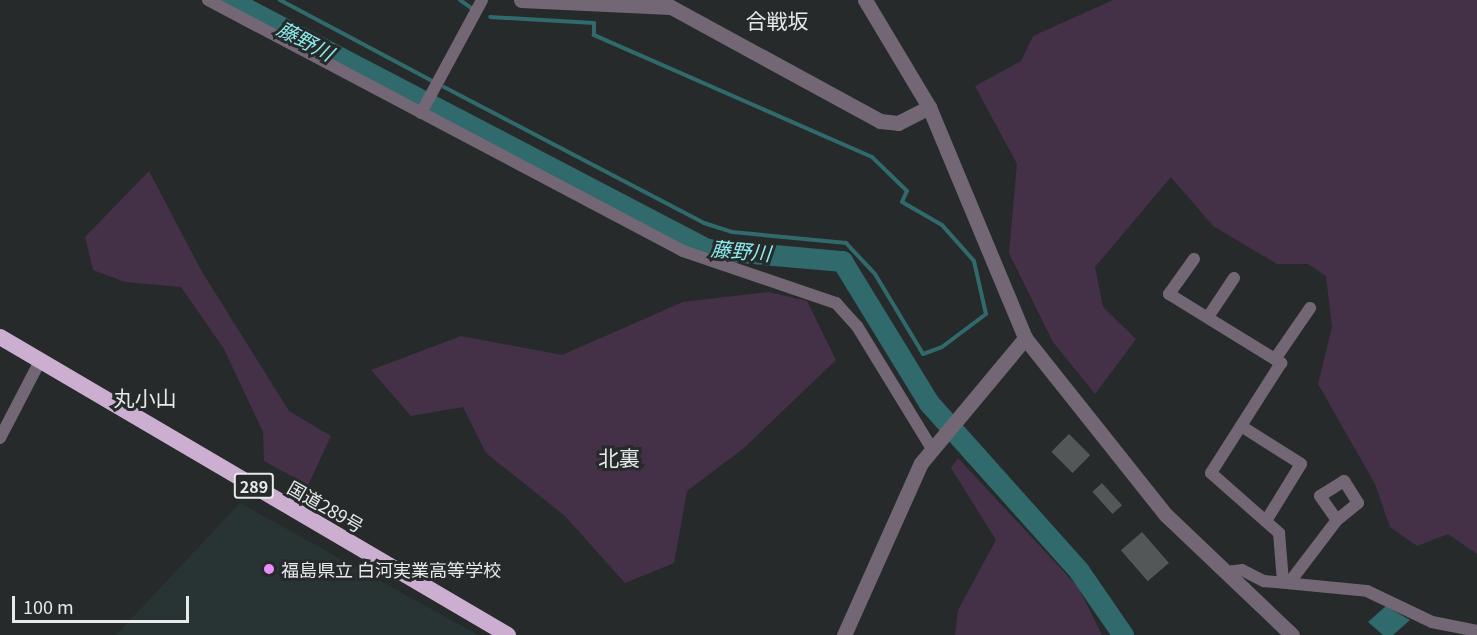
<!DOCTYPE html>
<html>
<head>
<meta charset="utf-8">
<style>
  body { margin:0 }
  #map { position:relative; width:1477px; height:635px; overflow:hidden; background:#262a2a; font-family:Georgia,"Noto Sans JP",serif }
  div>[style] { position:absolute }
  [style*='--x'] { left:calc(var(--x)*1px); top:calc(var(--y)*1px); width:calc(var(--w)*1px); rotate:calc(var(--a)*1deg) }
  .built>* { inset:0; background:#283434 }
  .green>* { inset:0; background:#443147 }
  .water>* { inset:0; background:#306a6c }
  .stream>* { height:4px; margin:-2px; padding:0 2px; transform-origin:2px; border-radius:2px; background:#306a6c }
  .river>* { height:21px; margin:-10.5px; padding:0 10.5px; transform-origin:10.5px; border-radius:10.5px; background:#306a6c }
  .building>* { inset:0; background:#535757; transform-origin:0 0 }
  .minor>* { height:12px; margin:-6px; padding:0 6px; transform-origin:6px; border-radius:6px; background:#736675 }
  .tertiary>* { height:15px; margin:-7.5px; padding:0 7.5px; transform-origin:7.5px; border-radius:7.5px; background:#736675 }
  .trunk>* { height:16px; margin:-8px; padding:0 8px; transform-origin:8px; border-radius:8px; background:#ccafd0 }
  .dots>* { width:16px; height:16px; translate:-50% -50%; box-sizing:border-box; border:3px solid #262a2a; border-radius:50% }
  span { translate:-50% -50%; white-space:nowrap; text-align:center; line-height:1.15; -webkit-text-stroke:6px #262a2a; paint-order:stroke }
  .shield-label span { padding:2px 4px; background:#262a2a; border:2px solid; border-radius:4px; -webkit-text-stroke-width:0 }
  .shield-label { font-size:16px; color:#e7eaea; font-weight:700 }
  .street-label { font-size:18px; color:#e7eaea }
  .poi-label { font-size:18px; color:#e7eaea }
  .left { translate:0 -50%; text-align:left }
  .water-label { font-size:20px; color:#8eecf0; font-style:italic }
  .quarter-label { font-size:21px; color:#e7eaea }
  .scale { position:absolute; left:12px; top:596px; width:177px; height:27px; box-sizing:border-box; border:3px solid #e7eaea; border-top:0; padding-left:8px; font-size:18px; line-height:21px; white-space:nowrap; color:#e7eaea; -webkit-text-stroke:4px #262a2a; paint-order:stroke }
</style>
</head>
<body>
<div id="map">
  <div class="built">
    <i style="clip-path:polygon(240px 503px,478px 635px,116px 635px)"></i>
  </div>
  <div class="green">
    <i style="clip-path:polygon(1113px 0,1477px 0,1477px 554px,1448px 534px,1417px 546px,1390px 527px,1375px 484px,1318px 384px,1332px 327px,1326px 276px,1308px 264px,1277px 264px,1213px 226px,1171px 177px,1095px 267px,1103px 307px,1136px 339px,1095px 394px,1053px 342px,1009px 253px,1017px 164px,975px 86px,1021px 61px,1033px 36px)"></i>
    <i style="clip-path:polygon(149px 171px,201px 270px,289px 411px,331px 436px,308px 485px,264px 461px,263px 432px,224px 349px,181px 287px,125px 282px,93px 270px,85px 237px)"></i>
    <i style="clip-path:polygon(769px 292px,807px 301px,836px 360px,744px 448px,687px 491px,674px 563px,625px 583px,565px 516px,486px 453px,463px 407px,411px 416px,371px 370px,461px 336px,562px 355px,683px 302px)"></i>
    <i style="clip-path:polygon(958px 458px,1078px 587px,1102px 635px,955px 635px,958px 610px,996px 540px,951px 468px)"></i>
  </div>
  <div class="water">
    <i style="clip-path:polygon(1386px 606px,1410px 620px,1393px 635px,1383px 635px,1368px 622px)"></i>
  </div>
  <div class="stream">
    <i style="--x:280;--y:0;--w:174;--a:28"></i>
    <i style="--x:460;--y:0;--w:14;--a:36"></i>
    <i style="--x:444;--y:87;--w:293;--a:27.6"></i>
    <i style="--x:704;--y:223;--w:29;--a:18"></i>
    <i style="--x:732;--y:232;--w:115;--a:5.5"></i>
    <i style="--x:846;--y:243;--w:42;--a:46.9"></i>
    <i style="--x:875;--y:274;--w:93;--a:59"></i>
    <i style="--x:923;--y:354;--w:20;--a:-20"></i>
    <i style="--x:942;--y:347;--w:55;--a:-36.9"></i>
    <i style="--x:986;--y:314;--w:54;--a:-102.8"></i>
    <i style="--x:974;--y:261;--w:48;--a:-131.6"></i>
    <i style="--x:942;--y:225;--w:46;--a:-150.1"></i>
    <i style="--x:902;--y:202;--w:12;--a:-66"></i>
    <i style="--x:907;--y:191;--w:49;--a:-135.8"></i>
    <i style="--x:872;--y:157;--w:304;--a:-156.3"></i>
    <i style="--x:594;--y:35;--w:12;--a:-90"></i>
    <i style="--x:594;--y:23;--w:104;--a:-176.7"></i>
  </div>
  <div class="river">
    <i style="--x:230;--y:0;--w:538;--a:27.57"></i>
    <i style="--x:707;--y:249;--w:136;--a:5.1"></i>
    <i style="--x:842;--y:261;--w:167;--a:58.5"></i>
    <i style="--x:929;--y:403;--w:225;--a:48.2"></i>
    <i style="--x:1079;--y:571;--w:78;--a:55.5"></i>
  </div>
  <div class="building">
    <i style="left:1069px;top:434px;width:30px;height:25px;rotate:45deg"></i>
    <i style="left:1102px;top:483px;width:30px;height:13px;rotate:48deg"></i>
    <i style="left:1142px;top:532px;width:41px;height:28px;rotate:49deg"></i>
  </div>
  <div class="minor">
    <i style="--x:208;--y:0;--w:537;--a:27.85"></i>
    <i style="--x:683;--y:251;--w:162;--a:18.8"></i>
    <i style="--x:836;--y:303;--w:31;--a:48"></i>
    <i style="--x:857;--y:326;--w:142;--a:58.6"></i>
    <i style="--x:421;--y:113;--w:128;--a:-61.6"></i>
    <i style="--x:1194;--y:259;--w:43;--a:125.5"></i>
    <i style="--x:1169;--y:294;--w:132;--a:31.6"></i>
    <i style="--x:1281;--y:363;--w:130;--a:122.5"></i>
    <i style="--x:1211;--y:473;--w:91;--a:41.4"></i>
    <i style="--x:1279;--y:533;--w:49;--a:85.3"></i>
    <i style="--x:1208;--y:317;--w:47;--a:-56.3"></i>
    <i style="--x:1275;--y:359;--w:62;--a:-55.5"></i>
    <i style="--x:1241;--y:426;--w:71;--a:32.3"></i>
    <i style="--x:1301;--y:464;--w:67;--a:121.6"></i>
    <i style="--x:0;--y:438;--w:87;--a:-62.5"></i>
    <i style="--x:1224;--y:572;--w:18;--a:-6"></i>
    <i style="--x:1242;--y:570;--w:25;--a:27"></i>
    <i style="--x:1264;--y:581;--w:103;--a:5.5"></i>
    <i style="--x:1367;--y:591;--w:72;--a:25.5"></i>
    <i style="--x:1432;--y:622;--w:46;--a:11.3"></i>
    <i style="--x:1289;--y:583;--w:79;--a:-52.7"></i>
    <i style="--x:1337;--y:520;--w:27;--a:-39"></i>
    <i style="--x:1358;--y:503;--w:26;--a:-122"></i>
    <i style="--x:1344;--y:481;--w:28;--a:148"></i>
    <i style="--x:1320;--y:496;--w:29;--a:55"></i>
  </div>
  <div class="tertiary">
    <i style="--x:521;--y:0;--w:150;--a:2.7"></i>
    <i style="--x:671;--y:7;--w:238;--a:28.6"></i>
    <i style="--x:880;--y:121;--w:18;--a:6"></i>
    <i style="--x:898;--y:123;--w:35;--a:-27"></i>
    <i style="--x:865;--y:0;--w:125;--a:59.1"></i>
    <i style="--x:929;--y:107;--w:250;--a:67.4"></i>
    <i style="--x:1025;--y:338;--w:226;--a:51.5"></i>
    <i style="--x:1166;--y:515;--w:174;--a:43.6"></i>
    <i style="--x:844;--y:635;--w:188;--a:-65.9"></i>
    <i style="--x:921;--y:463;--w:163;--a:-50.2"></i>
  </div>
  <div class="trunk">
    <i style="--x:0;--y:337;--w:589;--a:30.4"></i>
  </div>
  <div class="dots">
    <i style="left:269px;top:569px;background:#eb8dfc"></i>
  </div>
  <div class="shield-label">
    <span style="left:254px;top:486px">289</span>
  </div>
  <div class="street-label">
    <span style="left:326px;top:506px;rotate:30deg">国道289号</span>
  </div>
  <div class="poi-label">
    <span class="left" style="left:281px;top:569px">福島県立 白河実業高等学校</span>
  </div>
  <div class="water-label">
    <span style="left:306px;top:40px;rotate:28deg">藤野川</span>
    <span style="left:741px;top:250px;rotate:5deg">藤野川</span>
  </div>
  <div class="quarter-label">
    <span style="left:777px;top:20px">合戦坂</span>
    <span style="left:145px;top:397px">丸小山</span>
    <span style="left:619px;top:457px">北裏</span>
  </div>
  <div class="scale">100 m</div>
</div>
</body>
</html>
